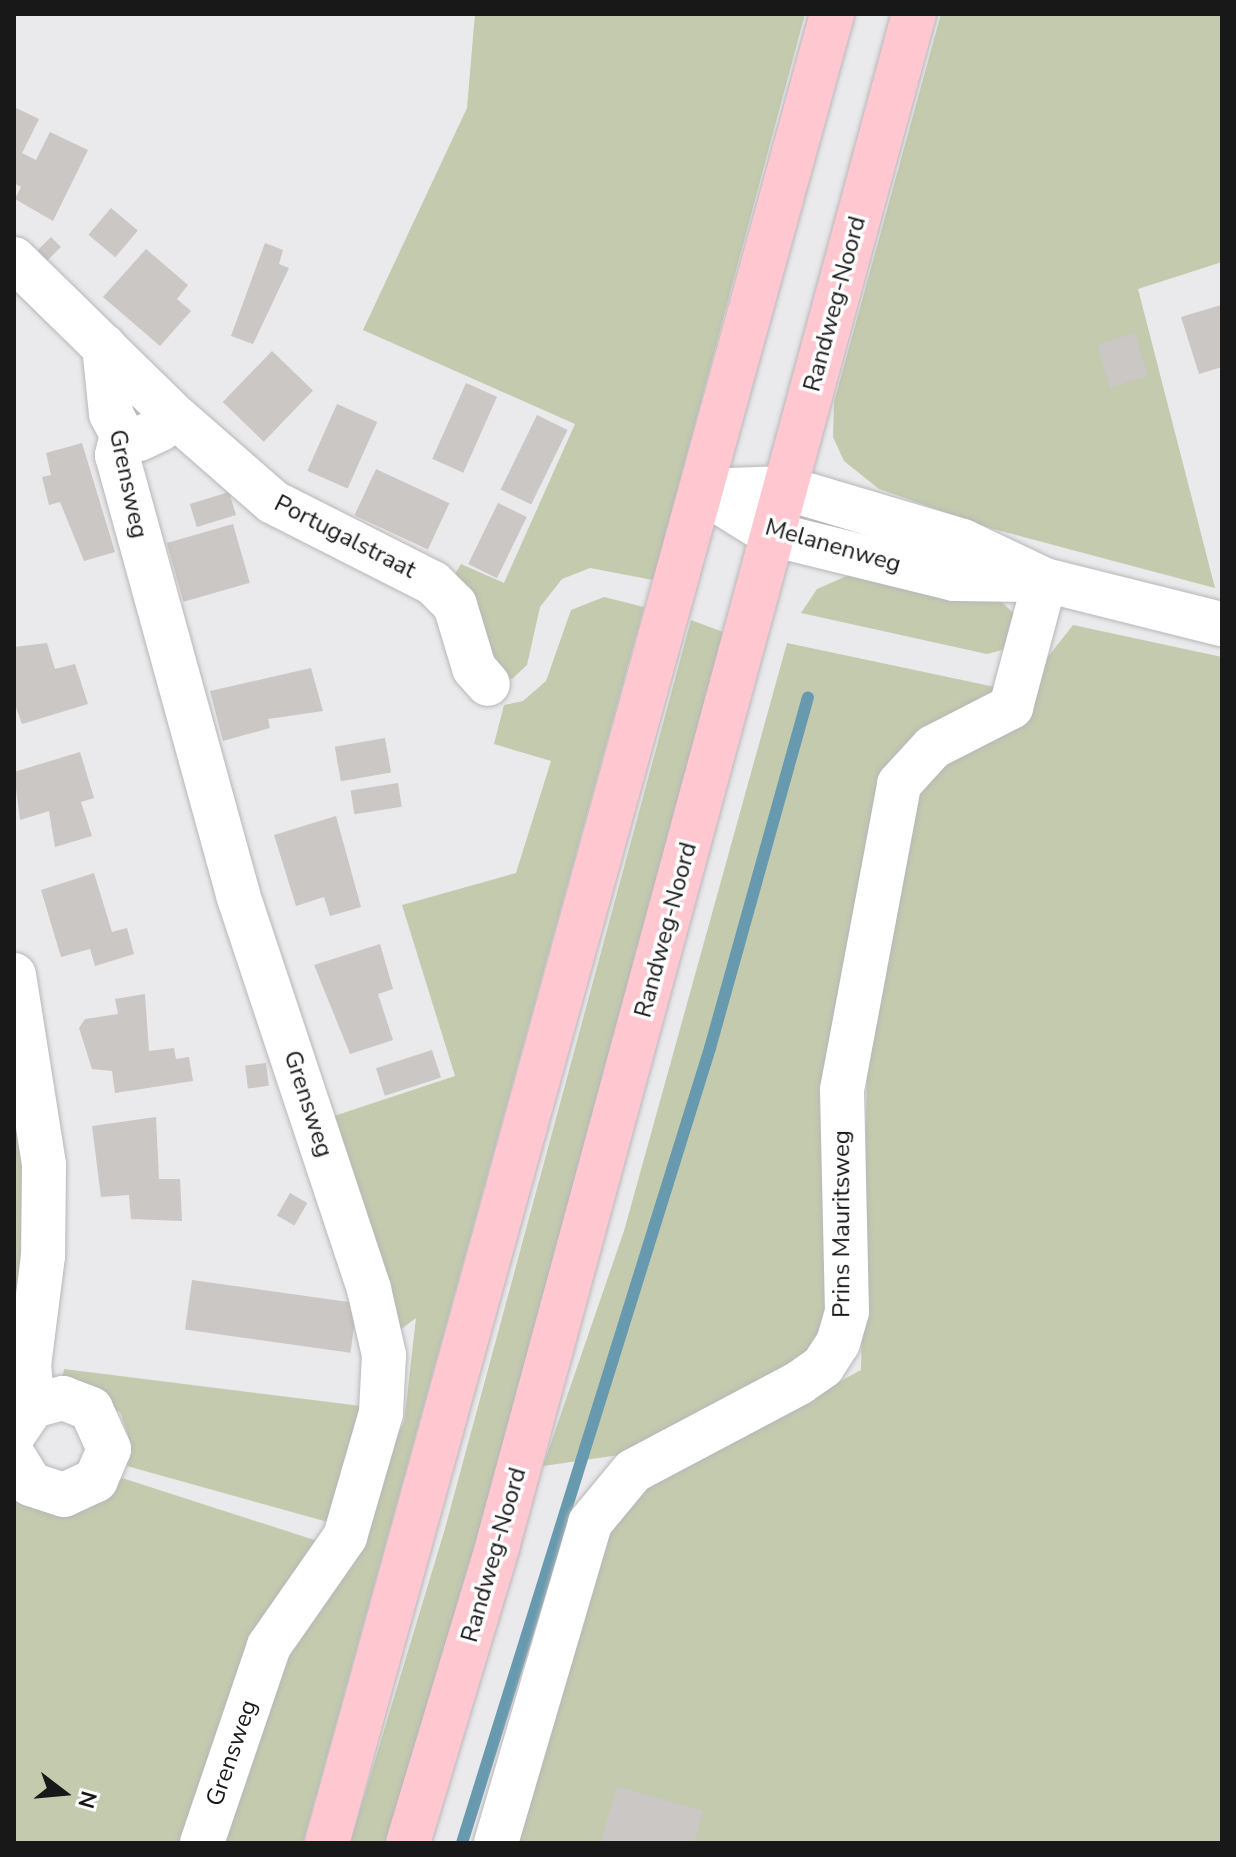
<!DOCTYPE html>
<html>
<head>
<meta charset="utf-8">
<style>
  body { margin:0 }
  #map { position:relative; width:1236px; height:1857px; overflow:hidden; background:#eae9eb; font-family:"Nunito Sans",sans-serif }
  div>[style] { position:absolute }
  [style*='--x'] { left:calc(var(--x)*1px); top:calc(var(--y)*1px); width:calc(var(--w)*1px); rotate:calc(var(--a)*1deg) }
  .green>* { inset:0; background:#c3caae }
  .stream>* { height:12px; margin:-6px; padding:0 6px; transform-origin:6px; border-radius:6px; background:#679aaf }
  .building>* { inset:0; background:#cac7c5; transform-origin:0 0 }
  .roads { filter:drop-shadow(0 0 2px #b8b6b9) drop-shadow(0 0 2px #b8b6b9) }
  .minor>* { height:44px; margin:-22px; padding:0 22px; transform-origin:22px; border-radius:22px; background:#fff }
  .major>* { height:44px; margin:-22px; padding:0 22px; transform-origin:22px; border-radius:22px; background:#ffc8d1 }
  span { translate:-50% -50%; white-space:nowrap; text-align:center; line-height:1.15; -webkit-text-stroke:7px #fff; paint-order:stroke }
  .street-label { font-size:24px; color:#191819 }
  .frame { position:absolute; inset:0; border:16px solid #191819; pointer-events:none }
  .north { position:absolute; left:24px; top:1753px; width:80px; height:80px; -webkit-text-stroke:6px #fff; paint-order:stroke; rotate:106deg; font-size:22px; font-weight:700; line-height:32px; text-align:center; color:#191819 }
  .north::after { content:''; display:block; margin:auto; width:28px; height:36px; background:#191819; clip-path:polygon(50% 0,100% 100%,50% 72%,0 100%) }
</style>
</head>
<body>
<div id="map">
  <div class="green">
    <i style="clip-path:polygon(475px 14px,805px 14px,653px 580px,590px 568px,562px 579px,540px 607px,527px 665px,512px 679px,495px 677px,449px 584px,461px 564px,504px 583px,575px 424px,363px 330px,467px 108px)"></i>
    <i style="clip-path:polygon(941px 14px,1222px 14px,1222px 262px,1138px 289px,1215px 588px,990px 528px,879px 489px,844px 461px,833px 437px,834px 402px)"></i>
    <i style="clip-path:polygon(849px 575px,1001px 601px,1014px 614px,1006px 649px,987px 654px,801px 613px,817px 589px)"></i>
    <i style="clip-path:polygon(604px 597px,644px 607px,303px 1843px,214px 1843px,266px 1682px,404px 1422px,416px 1318px,400px 1330px,331px 1117px,455px 1076px,402px 905px,516px 873px,551px 761px,494px 744px,504px 705px,523px 701px,546px 681px,571px 610px)"></i>
    <i style="clip-path:polygon(691px 620px,723px 632px,476px 1541px,386px 1843px,350px 1843px,444px 1532px)"></i>
    <i style="clip-path:polygon(1073px 625px,1222px 657px,1222px 1843px,508px 1843px,604px 1538px,649px 1484px,861px 1370px,868px 1025px,904px 811px,926px 772px,1027px 709px,1047px 658px)"></i>
    <i style="clip-path:polygon(787px 643px,995px 687px,993px 696px,903px 753px,826px 1328px,797px 1364px,633px 1453px,543px 1466px,624px 1231px)"></i>
    <i style="clip-path:polygon(14px 1045px,29px 1178px,14px 1349px)"></i>
    <i style="clip-path:polygon(64px 1369px,369px 1407px,335px 1524px,127px 1466px,128px 1435px,120px 1412px,62px 1381px)"></i>
    <i style="clip-path:polygon(122px 1478px,327px 1544px,188px 1843px,14px 1843px,14px 1490px,101px 1501px)"></i>
  </div>
  <div class="stream">
    <i style="--x:462;--y:1843;--w:833;--a:-72.67"></i>
    <i style="--x:710;--y:1048;--w:364;--a:-74.4"></i>
  </div>
  <div class="building">
    <i style="clip-path:polygon(14px 107px,39px 119px,22px 153px,36px 160px,50px 132px,88px 150px,53px 221px,15px 199px,21px 187px,14px 183px)"></i>
    <i style="left:111px;top:208px;width:35px;height:35px;rotate:40deg"></i>
    <i style="left:51px;top:237px;width:14px;height:21px;rotate:45deg"></i>
    <i style="clip-path:polygon(265px 243px,283px 250px,279px 264px,289px 268px,253px 344px,231px 336px)"></i>
    <i style="clip-path:polygon(146px 249px,188px 285px,177px 299px,191px 311px,160px 346px,103px 297px)"></i>
    <i style="clip-path:polygon(1221px 305px,1222px 367px,1199px 374px,1181px 317px)"></i>
    <i style="left:1135px;top:333px;width:45px;height:40px;rotate:73deg"></i>
    <i style="left:272px;top:351px;width:57px;height:71px;rotate:44deg"></i>
    <i style="left:466px;top:383px;width:34px;height:83px;rotate:24deg"></i>
    <i style="left:337px;top:404px;width:44px;height:73px;rotate:24deg"></i>
    <i style="left:537px;top:415px;width:34px;height:83px;rotate:26deg"></i>
    <i style="clip-path:polygon(82px 443px,115px 552px,84px 561px,60px 502px,49px 505px,42px 477px,51px 475px,46px 453px)"></i>
    <i style="left:376px;top:469px;width:81px;height:51px;rotate:25deg"></i>
    <i style="left:229px;top:492px;width:24px;height:41px;rotate:73deg"></i>
    <i style="left:498px;top:503px;width:32px;height:68px;rotate:26deg"></i>
    <i style="left:233px;top:524px;width:61px;height:69px;rotate:74deg"></i>
    <i style="clip-path:polygon(47px 643px,55px 669px,75px 664px,88px 704px,22px 724px,14px 702px,14px 647px)"></i>
    <i style="clip-path:polygon(311px 668px,323px 711px,268px 719px,270px 728px,223px 741px,210px 691px)"></i>
    <i style="left:385px;top:738px;width:35px;height:51px;rotate:80deg"></i>
    <i style="clip-path:polygon(80px 752px,94px 798px,81px 802px,92px 836px,55px 847px,49px 811px,20px 820px,14px 772px)"></i>
    <i style="left:398px;top:783px;width:24px;height:48px;rotate:81deg"></i>
    <i style="clip-path:polygon(336px 816px,361px 907px,330px 916px,324px 897px,296px 906px,274px 835px)"></i>
    <i style="clip-path:polygon(94px 873px,112px 932px,127px 928px,134px 954px,95px 966px,90px 949px,61px 957px,41px 890px)"></i>
    <i style="clip-path:polygon(380px 944px,393px 989px,378px 994px,393px 1040px,350px 1054px,314px 965px)"></i>
    <i style="clip-path:polygon(145px 994px,149px 1051px,174px 1048px,176px 1059px,189px 1057px,193px 1081px,115px 1093px,112px 1071px,92px 1069px,79px 1028px,85px 1019px,118px 1014px,115px 999px)"></i>
    <i style="left:432px;top:1050px;width:29px;height:59px;rotate:72deg"></i>
    <i style="left:266px;top:1063px;width:23px;height:21px;rotate:83deg"></i>
    <i style="clip-path:polygon(156px 1117px,159px 1179px,180px 1179px,182px 1221px,131px 1219px,129px 1195px,101px 1197px,92px 1126px)"></i>
    <i style="left:290px;top:1193px;width:20px;height:26px;rotate:30deg"></i>
    <i style="left:192px;top:1280px;width:167px;height:50px;rotate:8deg"></i>
    <i style="clip-path:polygon(617px 1786px,703px 1811px,694px 1843px,600px 1843px)"></i>
  </div>
  <div class="roads">
    <div class="minor">
      <i style="--x:14;--y:259;--w:217;--a:44.4"></i>
      <i style="--x:104;--y:346;--w:68;--a:84.1"></i>
      <i style="--x:111;--y:414;--w:24;--a:62"></i>
      <i style="--x:122;--y:435;--w:21;--a:104"></i>
      <i style="--x:117;--y:455;--w:456;--a:74.6"></i>
      <i style="--x:238;--y:895;--w:415;--a:71.6"></i>
      <i style="--x:369;--y:1289;--w:68;--a:77.2"></i>
      <i style="--x:384;--y:1355;--w:58;--a:93"></i>
      <i style="--x:381;--y:1413;--w:129;--a:106.2"></i>
      <i style="--x:345;--y:1537;--w:133;--a:124.9"></i>
      <i style="--x:269;--y:1646;--w:208;--a:108.8"></i>
      <i style="--x:122;--y:435;--w:17;--a:13"></i>
      <i style="--x:139;--y:439;--w:23;--a:-25"></i>
      <i style="--x:160;--y:429;--w:20;--a:-63"></i>
      <i style="--x:169;--y:411;--w:138;--a:41.2"></i>
      <i style="--x:273;--y:502;--w:179;--a:26.9"></i>
      <i style="--x:433;--y:583;--w:31;--a:45"></i>
      <i style="--x:455;--y:605;--w:66;--a:73.2"></i>
      <i style="--x:474;--y:668;--w:21;--a:49"></i>
      <i style="--x:702;--y:491;--w:83;--a:-2.1"></i>
      <i style="--x:785;--y:488;--w:186;--a:16.6"></i>
      <i style="--x:963;--y:541;--w:91;--a:25.4"></i>
      <i style="--x:1045;--y:580;--w:182;--a:14"></i>
      <i style="--x:702;--y:491;--w:81;--a:31.9"></i>
      <i style="--x:771;--y:534;--w:188;--a:13.8"></i>
      <i style="--x:954;--y:579;--w:77;--a:0.7"></i>
      <i style="--x:14;--y:975;--w:192;--a:81"></i>
      <i style="--x:44;--y:1165;--w:91;--a:90.6"></i>
      <i style="--x:43;--y:1256;--w:110;--a:97.3"></i>
      <i style="--x:29;--y:1365;--w:41;--a:84.4"></i>
      <i style="--x:14;--y:1434;--w:34;--a:-56"></i>
      <i style="--x:33;--y:1406;--w:31;--a:-15"></i>
      <i style="--x:63;--y:1398;--w:30;--a:21"></i>
      <i style="--x:91;--y:1409;--w:44;--a:65.8"></i>
      <i style="--x:109;--y:1449;--w:34;--a:113"></i>
      <i style="--x:96;--y:1480;--w:35;--a:155"></i>
      <i style="--x:64;--y:1495;--w:35;--a:-162"></i>
      <i style="--x:31;--y:1484;--w:32;--a:-122"></i>
      <i style="--x:496;--y:1843;--w:334;--a:-73.6"></i>
      <i style="--x:590;--y:1523;--w:67;--a:-50.4"></i>
      <i style="--x:633;--y:1471;--w:188;--a:-27.9"></i>
      <i style="--x:799;--y:1383;--w:29;--a:-35"></i>
      <i style="--x:823;--y:1366;--w:27;--a:-57"></i>
      <i style="--x:838;--y:1343;--w:33;--a:-74"></i>
      <i style="--x:847;--y:1311;--w:221;--a:-91.3"></i>
      <i style="--x:842;--y:1090;--w:311;--a:-79.4"></i>
      <i style="--x:899;--y:784;--w:50;--a:-47.4"></i>
      <i style="--x:933;--y:747;--w:88;--a:-27.1"></i>
      <i style="--x:1011;--y:707;--w:131;--a:-75"></i>
    </div>
    <div class="major">
      <i style="--x:327;--y:1843;--w:1897;--a:-74.56"></i>
      <i style="--x:408;--y:1843;--w:312;--a:-73.2"></i>
      <i style="--x:498;--y:1544;--w:1586;--a:-74.79"></i>
    </div>
  </div>
  <div class="street-label">
    <span style="left:835px;top:304px;rotate:-75deg">Randweg-Noord</span>
    <span style="left:128px;top:484px;rotate:78deg">Grensweg</span>
    <span style="left:345px;top:537px;rotate:27deg">Portugalstraat</span>
    <span style="left:833px;top:546px;rotate:16deg">Melanenweg</span>
    <span style="left:666px;top:930px;rotate:-75deg">Randweg-Noord</span>
    <span style="left:308px;top:1104px;rotate:72deg">Grensweg</span>
    <span style="left:842px;top:1224px;rotate:-90deg">Prins Mauritsweg</span>
    <span style="left:494px;top:1555px;rotate:-74deg">Randweg-Noord</span>
    <span style="left:232px;top:1753px;rotate:-71deg">Grensweg</span>
  </div>
  <div class="frame"></div>
  <div class="north">N</div>
</div>
</body>
</html>
